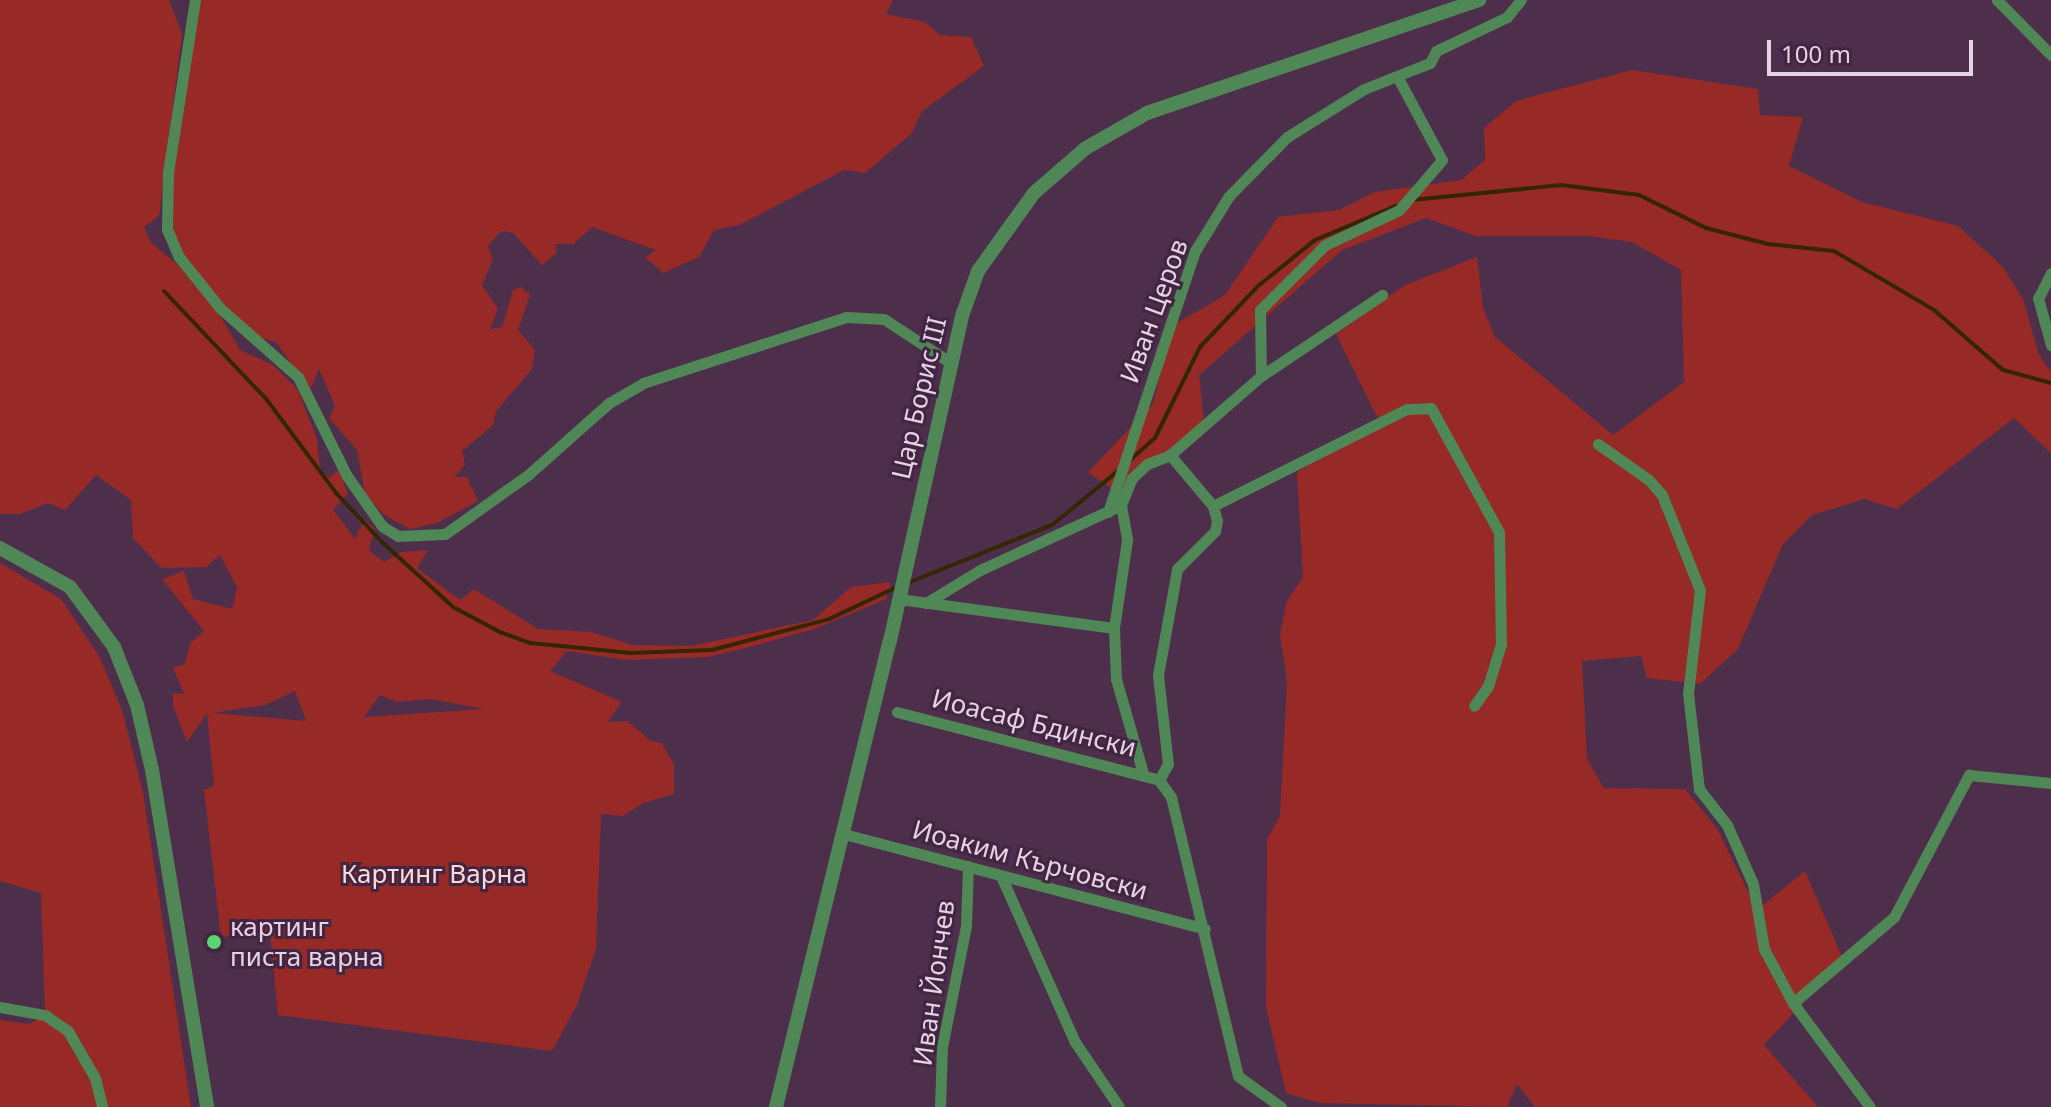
<!DOCTYPE html>
<meta charset="utf-8">
<style>
body{margin:0}
#map{position:relative;width:2051px;height:1107px;overflow:hidden;background:#4d2f4c;font-family:"Noto Sans",sans-serif}
div>[style]{position:absolute}
.green>*{inset:0;background:#972a26}
.stream>*{height:4px;margin:-2px;padding:0 2px;transform-origin:2px;border-radius:2px;background:#352600}
.minor>*{height:11px;margin:-5.5px;padding:0 5.5px;transform-origin:5.5px;border-radius:5.5px;background:#508757}
.tertiary>*{height:14px;margin:-7px;padding:0 7px;transform-origin:7px;border-radius:7px;background:#508757}
.dots>*{width:22px;height:22px;translate:-50% -50%;box-sizing:border-box;border:4px solid #422541;border-radius:50%}
span{translate:-50% -50%;white-space:nowrap;text-align:center;line-height:1.15;-webkit-text-stroke:6px #422541;paint-order:stroke}
.street-label{font-size:26px;color:#e5d2e4}
.park-label{font-size:26px;color:#fadad6}
.poi-label{font-size:26px;color:#e5d2e4}
.left{translate:0 -50%;text-align:left}
.scale{position:absolute;left:1767px;top:40px;width:206px;height:36px;box-sizing:border-box;border:4px solid #e5d2e4;border-top:0;padding-left:10px;font-size:24px;line-height:28px;white-space:nowrap;color:#e5d2e4;-webkit-text-stroke:6px #422541;paint-order:stroke}
</style>
<div id="map">
<div class="green">
<i style="clip-path:polygon(evenodd,0 0,169px 0,182px 34px,159px 216px,144px 227px,151px 243px,178px 265px,221px 317px,240px 350px,273px 365px,298px 390px,317px 439px,320px 470px,329px 478px,338px 470px,348px 493px,333px 510px,355px 539px,364px 520px,375px 528px,369px 550px,384px 562px,401px 552px,428px 550px,417px 568px,460px 600px,474px 589px,538px 629px,591px 632px,633px 645px,691px 646px,813px 620px,851px 587px,891px 582px,886px 599px,814px 629px,757px 645px,708px 657px,626px 660px,567px 651px,550px 671px,622px 702px,607px 722px,628px 721px,649px 740px,662px 743px,674px 765px,674px 794px,643px 803px,623px 816px,601px 814px,596px 949px,577px 1005px,552px 1051px,278px 1015px,270px 932px,221px 937px,204px 790px,214px 786px,207px 713px,187px 742px,173px 706px,173px 693px,184px 694px,173px 668px,185px 664px,190px 643px,204px 631px,162px 579px,184px 571px,193px 599px,232px 609px,237px 587px,220px 555px,206px 567px,161px 568px,133px 538px,131px 500px,96px 475px,65px 510px,48px 503px,19px 514px,0 514px,0 0,295px 691px,306px 721px,212px 713px,265px 705px,295px 691px,0 0,380px 695px,397px 702px,430px 699px,484px 709px,364px 717px,380px 695px)"></i>
<i style="clip-path:polygon(198px 0,893px 0,886px 14px,925px 22px,940px 35px,971px 37px,984px 66px,922px 111px,912px 133px,865px 173px,844px 170px,740px 225px,714px 230px,699px 257px,663px 273px,645px 257px,656px 250px,592px 227px,573px 244px,555px 244px,557px 253px,542px 265px,513px 233px,501px 231px,488px 246px,493px 259px,482px 285px,498px 309px,490px 329px,502px 327px,513px 290px,521px 287px,530px 295px,518px 330px,535px 350px,532px 369px,496px 411px,493px 425px,462px 451px,465px 465px,454px 477px,467px 477px,478px 501px,437px 523px,410px 529px,384px 515px,365px 494px,357px 450px,329px 418px,335px 406px,319px 369px,310px 390px,276px 342px,261px 338px,222px 306px,182px 254px,171px 225px,171px 172px)"></i>
<i style="clip-path:polygon(1632px 70px,1758px 89px,1760px 115px,1803px 117px,1789px 166px,1862px 202px,1958px 226px,2003px 267px,2023px 299px,2039px 355px,2051px 372px,2051px 453px,2014px 418px,1897px 509px,1864px 499px,1812px 515px,1783px 544px,1738px 649px,1700px 684px,1647px 678px,1641px 656px,1582px 661px,1587px 759px,1604px 788px,1685px 789px,1718px 830px,1757px 910px,1805px 871px,1843px 959px,1764px 1045px,1818px 1107px,1535px 1107px,1517px 1084px,1507px 1107px,1320px 1103px,1286px 1093px,1266px 1007px,1267px 839px,1280px 816px,1287px 680px,1280px 635px,1287px 601px,1303px 577px,1297px 472px,1381px 425px,1336px 334px,1405px 285px,1477px 257px,1483px 308px,1495px 337px,1613px 435px,1684px 382px,1681px 270px,1632px 242px,1588px 236px,1476px 236px,1426px 218px,1342px 250px,1199px 375px,1204px 422px,1118px 493px,1088px 472px,1153px 404px,1172px 326px,1225px 295px,1278px 217px,1339px 210px,1375px 192px,1461px 180px,1485px 160px,1484px 128px,1516px 101px)"></i>
<i style="clip-path:polygon(0 563px,61px 599px,99px 656px,122px 710px,143px 792px,191px 1107px,0 1107px,0 1020px,29px 1024px,45px 1015px,41px 893px,0 881px)"></i>
</div>
<div class="stream">
<i style="left:1412px;top:200px;width:150px;rotate:-5.7deg"></i>
<i style="left:1561px;top:185px;width:79px;rotate:7.3deg"></i>
<i style="left:1639px;top:195px;width:75px;rotate:26.2deg"></i>
<i style="left:1706px;top:228px;width:64px;rotate:14.5deg"></i>
<i style="left:1768px;top:244px;width:66px;rotate:6.1deg"></i>
<i style="left:1834px;top:251px;width:116px;rotate:30.5deg"></i>
<i style="left:1934px;top:310px;width:91px;rotate:41deg"></i>
<i style="left:2003px;top:370px;width:50px;rotate:15.2deg"></i>
<i style="left:164px;top:291px;width:150px;rotate:46.6deg"></i>
<i style="left:267px;top:400px;width:116px;rotate:53.4deg"></i>
<i style="left:336px;top:493px;width:69px;rotate:46.8deg"></i>
<i style="left:383px;top:543px;width:95px;rotate:42.4deg"></i>
<i style="left:453px;top:607px;width:53px;rotate:28deg"></i>
<i style="left:500px;top:632px;width:33px;rotate:20deg"></i>
<i style="left:531px;top:643px;width:100px;rotate:5.8deg"></i>
<i style="left:630px;top:653px;width:82px;rotate:-2.1deg"></i>
<i style="left:712px;top:650px;width:121px;rotate:-14.8deg"></i>
<i style="left:829px;top:619px;width:75px;rotate:-25.2deg"></i>
<i style="left:1128px;top:462px;width:36px;rotate:-42deg"></i>
<i style="left:1155px;top:438px;width:102px;rotate:-63.7deg"></i>
<i style="left:1200px;top:347px;width:84px;rotate:-46.4deg"></i>
<i style="left:1258px;top:286px;width:73px;rotate:-38.9deg"></i>
<i style="left:1315px;top:240px;width:88px;rotate:-22.8deg"></i>
<i style="left:905px;top:584px;width:158px;rotate:-21.9deg"></i>
<i style="left:1052px;top:525px;width:85px;rotate:-39.3deg"></i>
</div>
<div class="minor">
<i style="left:195px;top:0;width:174px;rotate:98.9deg"></i>
<i style="left:168px;top:172px;width:57px;rotate:91deg"></i>
<i style="left:167px;top:229px;width:30px;rotate:67deg"></i>
<i style="left:179px;top:257px;width:65px;rotate:51.2deg"></i>
<i style="left:220px;top:308px;width:104px;rotate:41.5deg"></i>
<i style="left:298px;top:377px;width:110px;rotate:63.7deg"></i>
<i style="left:347px;top:476px;width:61px;rotate:55deg"></i>
<i style="left:382px;top:526px;width:19px;rotate:32deg"></i>
<i style="left:398px;top:536px;width:47px;rotate:-2.4deg"></i>
<i style="left:445px;top:534px;width:103px;rotate:-35.5deg"></i>
<i style="left:529px;top:474px;width:107px;rotate:-41.6deg"></i>
<i style="left:609px;top:403px;width:39px;rotate:-30deg"></i>
<i style="left:643px;top:383px;width:213px;rotate:-18deg"></i>
<i style="left:846px;top:317px;width:38px;rotate:3deg"></i>
<i style="left:884px;top:319px;width:80px;rotate:33.3deg"></i>
<i style="left:1997px;top:0;width:77px;rotate:45.5deg"></i>
<i style="left:2051px;top:273px;width:28px;rotate:117deg"></i>
<i style="left:2038px;top:298px;width:49px;rotate:74.5deg"></i>
<i style="left:1261px;top:376px;width:66px;rotate:-90.9deg"></i>
<i style="left:1260px;top:310px;width:92px;rotate:-45deg"></i>
<i style="left:1325px;top:245px;width:82px;rotate:-25.3deg"></i>
<i style="left:1399px;top:210px;width:66px;rotate:-49.3deg"></i>
<i style="left:1442px;top:160px;width:95px;rotate:-118.2deg"></i>
<i style="left:1598px;top:444px;width:62px;rotate:35.2deg"></i>
<i style="left:1649px;top:480px;width:20px;rotate:49deg"></i>
<i style="left:1662px;top:495px;width:102px;rotate:68.2deg"></i>
<i style="left:1700px;top:590px;width:104px;rotate:96.6deg"></i>
<i style="left:1688px;top:693px;width:97px;rotate:83.5deg"></i>
<i style="left:1699px;top:789px;width:46px;rotate:52.1deg"></i>
<i style="left:1727px;top:825px;width:64px;rotate:66.2deg"></i>
<i style="left:1753px;top:884px;width:66px;rotate:80.4deg"></i>
<i style="left:1764px;top:949px;width:61px;rotate:61.8deg"></i>
<i style="left:1793px;top:1003px;width:129px;rotate:53.5deg"></i>
<i style="left:1121px;top:505px;width:36px;rotate:80deg"></i>
<i style="left:1127px;top:540px;width:89px;rotate:98.4deg"></i>
<i style="left:1114px;top:628px;width:51px;rotate:87.8deg"></i>
<i style="left:1116px;top:679px;width:98px;rotate:74deg"></i>
<i style="left:1213px;top:506px;width:217px;rotate:-26.6deg"></i>
<i style="left:1407px;top:409px;width:24px;rotate:-2deg"></i>
<i style="left:1431px;top:408px;width:141px;rotate:61.3deg"></i>
<i style="left:1499px;top:532px;width:112px;rotate:89deg"></i>
<i style="left:1501px;top:644px;width:44px;rotate:107.2deg"></i>
<i style="left:1488px;top:686px;width:24px;rotate:125deg"></i>
<i style="left:1108px;top:512px;width:275px;rotate:-71.6deg"></i>
<i style="left:1195px;top:251px;width:65px;rotate:-58.3deg"></i>
<i style="left:1229px;top:196px;width:83px;rotate:-45.5deg"></i>
<i style="left:1287px;top:137px;width:91px;rotate:-31.9deg"></i>
<i style="left:1364px;top:89px;width:71px;rotate:-21.5deg"></i>
<i style="left:1430px;top:63px;width:13px;rotate:-63deg"></i>
<i style="left:1436px;top:51px;width:79px;rotate:-25.6deg"></i>
<i style="left:1507px;top:17px;width:22px;rotate:-51deg"></i>
<i style="left:899px;top:599px;width:217px;rotate:7.7deg"></i>
<i style="left:926px;top:603px;width:63px;rotate:-31.4deg"></i>
<i style="left:980px;top:570px;width:155px;rotate:-24.7deg"></i>
<i style="left:1121px;top:505px;width:29px;rotate:-68deg"></i>
<i style="left:1132px;top:478px;width:21px;rotate:-43deg"></i>
<i style="left:1147px;top:464px;width:25px;rotate:-21deg"></i>
<i style="left:1170px;top:455px;width:121px;rotate:-41deg"></i>
<i style="left:1261px;top:376px;width:146px;rotate:-33.8deg"></i>
<i style="left:897px;top:712px;width:271px;rotate:14.5deg"></i>
<i style="left:1159px;top:780px;width:18px;rotate:-61deg"></i>
<i style="left:1168px;top:764px;width:90px;rotate:-96.4deg"></i>
<i style="left:1158px;top:675px;width:108px;rotate:-79.8deg"></i>
<i style="left:1177px;top:569px;width:54px;rotate:-45deg"></i>
<i style="left:1215px;top:531px;width:10px;rotate:-79deg"></i>
<i style="left:1217px;top:521px;width:16px;rotate:-105deg"></i>
<i style="left:1213px;top:506px;width:67px;rotate:-130.1deg"></i>
<i style="left:1159px;top:780px;width:21px;rotate:55deg"></i>
<i style="left:1171px;top:797px;width:287px;rotate:76.5deg"></i>
<i style="left:1238px;top:1076px;width:53px;rotate:35.8deg"></i>
<i style="left:844px;top:834px;width:373px;rotate:14.7deg"></i>
<i style="left:1001px;top:876px;width:182px;rotate:66deg"></i>
<i style="left:1075px;top:1042px;width:78px;rotate:55.9deg"></i>
<i style="left:1793px;top:1003px;width:133px;rotate:-40.4deg"></i>
<i style="left:1894px;top:917px;width:161px;rotate:-62.2deg"></i>
<i style="left:1969px;top:775px;width:82px;rotate:5.6deg"></i>
<i style="left:0;top:1007px;width:46px;rotate:10.1deg"></i>
<i style="left:45px;top:1015px;width:28px;rotate:35deg"></i>
<i style="left:68px;top:1031px;width:54px;rotate:60.1deg"></i>
<i style="left:95px;top:1078px;width:30px;rotate:76deg"></i>
<i style="left:940px;top:1107px;width:60px;rotate:-88.1deg"></i>
<i style="left:942px;top:1047px;width:123px;rotate:-78.8deg"></i>
<i style="left:966px;top:926px;width:60px;rotate:-88.1deg"></i>
</div>
<div class="tertiary">
<i style="left:0;top:548px;width:80px;rotate:29.1deg"></i>
<i style="left:70px;top:587px;width:74px;rotate:53.7deg"></i>
<i style="left:114px;top:647px;width:62px;rotate:68.4deg"></i>
<i style="left:137px;top:705px;width:67px;rotate:77deg"></i>
<i style="left:152px;top:770px;width:341px;rotate:80.7deg"></i>
<i style="left:776px;top:1107px;width:480px;rotate:-76.3deg"></i>
<i style="left:890px;top:641px;width:336px;rotate:-77.5deg"></i>
<i style="left:963px;top:313px;width:45px;rotate:-70.3deg"></i>
<i style="left:978px;top:271px;width:96px;rotate:-54.3deg"></i>
<i style="left:1034px;top:193px;width:69px;rotate:-40.9deg"></i>
<i style="left:1086px;top:148px;width:70px;rotate:-29.8deg"></i>
<i style="left:1147px;top:113px;width:351px;rotate:-18.8deg"></i>
</div>
<div class="dots">
<i style="left:214px;top:942px;background:#59d56f"></i>
</div>
<div class="street-label">
<span style="left:1154px;top:311px;rotate:-70deg">Иван Церов</span>
<span style="left:919px;top:398px;rotate:-77deg">Цар Борис III</span>
<span style="left:1034px;top:723px;rotate:14deg">Иоасаф Бдински</span>
<span style="left:1030px;top:860px;rotate:15deg">Иоаким Кърчовски</span>
<span style="left:934px;top:983px;rotate:-82deg">Иван Йончев</span>
</div>
<div class="park-label">
<span style="left:434px;top:874px">Картинг Варна</span>
</div>
<div class="poi-label">
<span class="left" style="left:230px;top:942px">картинг<br>писта варна</span>
</div>
<div class="scale">100 m</div>
</div>
